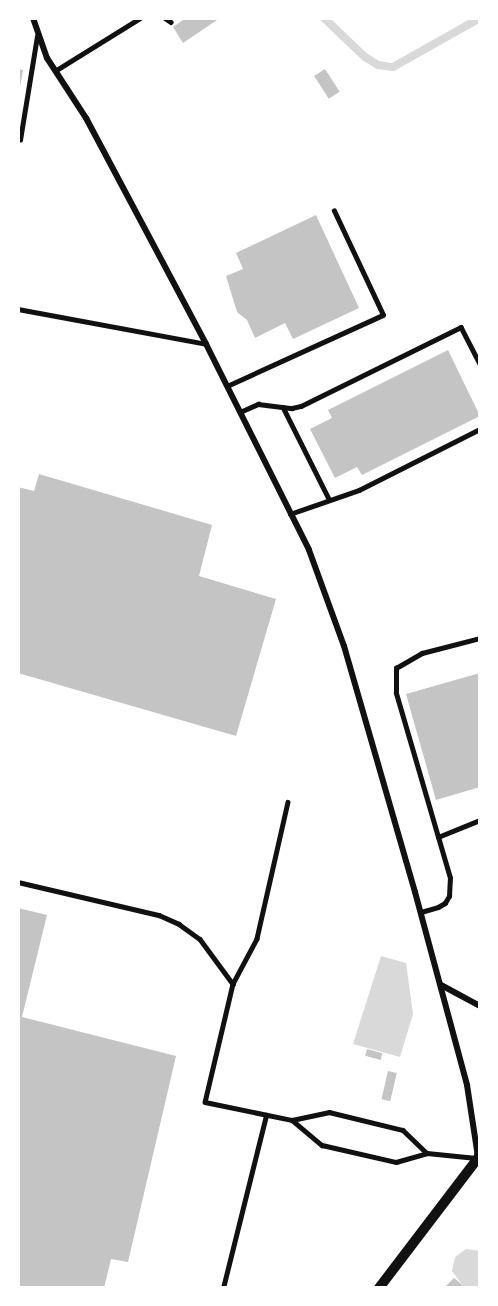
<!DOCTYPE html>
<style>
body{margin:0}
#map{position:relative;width:498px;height:1306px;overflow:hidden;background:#fff;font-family:"Archivo Narrow",sans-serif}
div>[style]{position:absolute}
.water>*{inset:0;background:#d9d9d9}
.stream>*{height:8px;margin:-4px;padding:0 4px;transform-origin:4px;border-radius:4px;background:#d9d9d9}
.building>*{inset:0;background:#c4c4c4;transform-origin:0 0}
.service>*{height:4.5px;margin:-2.25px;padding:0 2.25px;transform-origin:2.25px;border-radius:2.25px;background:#111}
.minor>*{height:6px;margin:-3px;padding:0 3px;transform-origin:3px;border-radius:3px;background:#111}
.tertiary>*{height:10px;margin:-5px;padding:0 5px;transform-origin:5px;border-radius:5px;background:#111}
.secondary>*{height:12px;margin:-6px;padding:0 6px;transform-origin:6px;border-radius:6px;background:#111}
span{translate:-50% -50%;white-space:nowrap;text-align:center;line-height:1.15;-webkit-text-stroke:6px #fff;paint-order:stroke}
.frame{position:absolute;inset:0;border:20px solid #fff;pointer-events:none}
</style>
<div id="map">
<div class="water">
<i style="clip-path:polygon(381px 956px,406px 963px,413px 1014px,400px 1057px,353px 1044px)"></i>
<i style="clip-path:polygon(466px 1249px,480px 1251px,480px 1286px,475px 1288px,463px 1286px,452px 1271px,455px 1257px)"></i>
</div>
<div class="stream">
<i style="left:324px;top:18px;width:57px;rotate:43.6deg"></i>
<i style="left:365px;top:57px;width:15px;rotate:32deg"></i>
<i style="left:378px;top:65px;width:15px;rotate:8deg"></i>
<i style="left:393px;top:67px;width:100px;rotate:-29.4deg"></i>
</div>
<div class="building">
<i style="clip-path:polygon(186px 18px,216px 18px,217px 20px,183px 43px,173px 27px)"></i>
<i style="clip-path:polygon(18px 69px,23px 70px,19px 92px,18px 92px)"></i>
<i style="left:325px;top:69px;width:27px;height:13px;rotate:57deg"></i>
<i style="clip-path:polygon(316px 215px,359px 308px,293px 339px,285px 323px,255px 338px,247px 320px,237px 312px,226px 276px,243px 269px,236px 253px)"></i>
<i style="clip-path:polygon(448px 350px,480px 416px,362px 475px,357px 467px,335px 478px,310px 429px,332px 418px,328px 410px)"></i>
<i style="clip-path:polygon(39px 474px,212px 525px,199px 576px,276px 599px,236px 736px,18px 673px,18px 487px,34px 491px)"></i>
<i style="clip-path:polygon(480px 673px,480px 787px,436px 800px,406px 694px)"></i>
<i style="clip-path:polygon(18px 908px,47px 915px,22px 1017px,176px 1056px,128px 1262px,111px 1259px,104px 1288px,18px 1288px)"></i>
<i style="left:367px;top:1049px;width:16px;height:7px;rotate:15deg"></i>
<i style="left:388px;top:1071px;width:9px;height:29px;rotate:13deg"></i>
<i style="clip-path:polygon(454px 1278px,459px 1282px,465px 1288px,444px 1288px)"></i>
</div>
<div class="service">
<i style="left:165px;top:18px;width:7px;rotate:34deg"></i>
<i style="left:55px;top:71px;width:100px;rotate:-31.9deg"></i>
<i style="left:20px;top:140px;width:105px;rotate:-80.7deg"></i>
<i style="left:18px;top:309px;width:191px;rotate:10.5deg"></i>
<i style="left:227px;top:386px;width:171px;rotate:-24.5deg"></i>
<i style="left:383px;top:315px;width:115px;rotate:-115.2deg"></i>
<i style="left:283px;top:407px;width:103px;rotate:63.4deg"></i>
<i style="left:240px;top:412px;width:20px;rotate:-24deg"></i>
<i style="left:258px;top:404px;width:34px;rotate:7deg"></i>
<i style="left:292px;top:408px;width:9px;rotate:-13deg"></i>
<i style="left:301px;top:406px;width:178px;rotate:-26.3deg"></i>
<i style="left:461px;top:327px;width:42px;rotate:62.8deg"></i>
<i style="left:290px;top:514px;width:73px;rotate:-19.2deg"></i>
<i style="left:359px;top:490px;width:136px;rotate:-26.8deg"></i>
<i style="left:288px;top:802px;width:140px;rotate:102.8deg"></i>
<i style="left:257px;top:939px;width:51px;rotate:118.1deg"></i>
<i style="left:233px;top:984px;width:121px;rotate:103.3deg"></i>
<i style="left:205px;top:1102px;width:89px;rotate:11.7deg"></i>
<i style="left:292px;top:1120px;width:38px;rotate:-12deg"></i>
<i style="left:329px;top:1112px;width:76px;rotate:13.7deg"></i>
<i style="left:403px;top:1130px;width:33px;rotate:44deg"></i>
<i style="left:438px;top:837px;width:150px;rotate:-106.3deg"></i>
<i style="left:396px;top:693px;width:25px;rotate:-90deg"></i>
<i style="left:396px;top:668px;width:30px;rotate:-30deg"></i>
<i style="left:422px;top:653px;width:60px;rotate:-14.5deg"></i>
<i style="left:18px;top:882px;width:145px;rotate:13.2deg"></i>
<i style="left:159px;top:915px;width:22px;rotate:24deg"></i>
<i style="left:179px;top:924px;width:26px;rotate:36deg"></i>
<i style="left:200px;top:939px;width:56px;rotate:53.7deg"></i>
<i style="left:421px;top:912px;width:18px;rotate:-16deg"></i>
<i style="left:438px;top:907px;width:8px;rotate:-30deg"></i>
<i style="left:445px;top:903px;width:8px;rotate:-60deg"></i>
<i style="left:449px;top:896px;width:18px;rotate:-87deg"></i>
<i style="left:450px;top:878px;width:43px;rotate:-106.3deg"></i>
<i style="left:438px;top:837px;width:45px;rotate:-22deg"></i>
<i style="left:292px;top:1120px;width:39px;rotate:40deg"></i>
<i style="left:322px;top:1145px;width:76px;rotate:12.9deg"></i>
<i style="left:396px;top:1162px;width:32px;rotate:-16deg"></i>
<i style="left:427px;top:1153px;width:49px;rotate:5.8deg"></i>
<i style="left:223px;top:1288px;width:178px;rotate:-76deg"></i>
</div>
<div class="minor">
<i style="left:33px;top:18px;width:42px;rotate:70.7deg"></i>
<i style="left:47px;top:58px;width:72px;rotate:57deg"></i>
<i style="left:86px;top:118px;width:256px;rotate:62deg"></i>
<i style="left:206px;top:344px;width:230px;rotate:63.4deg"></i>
<i style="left:309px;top:550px;width:102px;rotate:70deg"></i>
<i style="left:344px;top:646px;width:256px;rotate:73.9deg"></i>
<i style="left:415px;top:892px;width:200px;rotate:74.9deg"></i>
<i style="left:467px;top:1085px;width:73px;rotate:81.3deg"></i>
<i style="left:441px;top:985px;width:44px;rotate:28.3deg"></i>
</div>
<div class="tertiary">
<i style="left:379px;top:1288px;width:163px;rotate:-52.7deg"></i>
</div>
<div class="secondary">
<i style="left:480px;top:1155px;width:6px;rotate:90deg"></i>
</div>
<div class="frame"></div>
</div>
